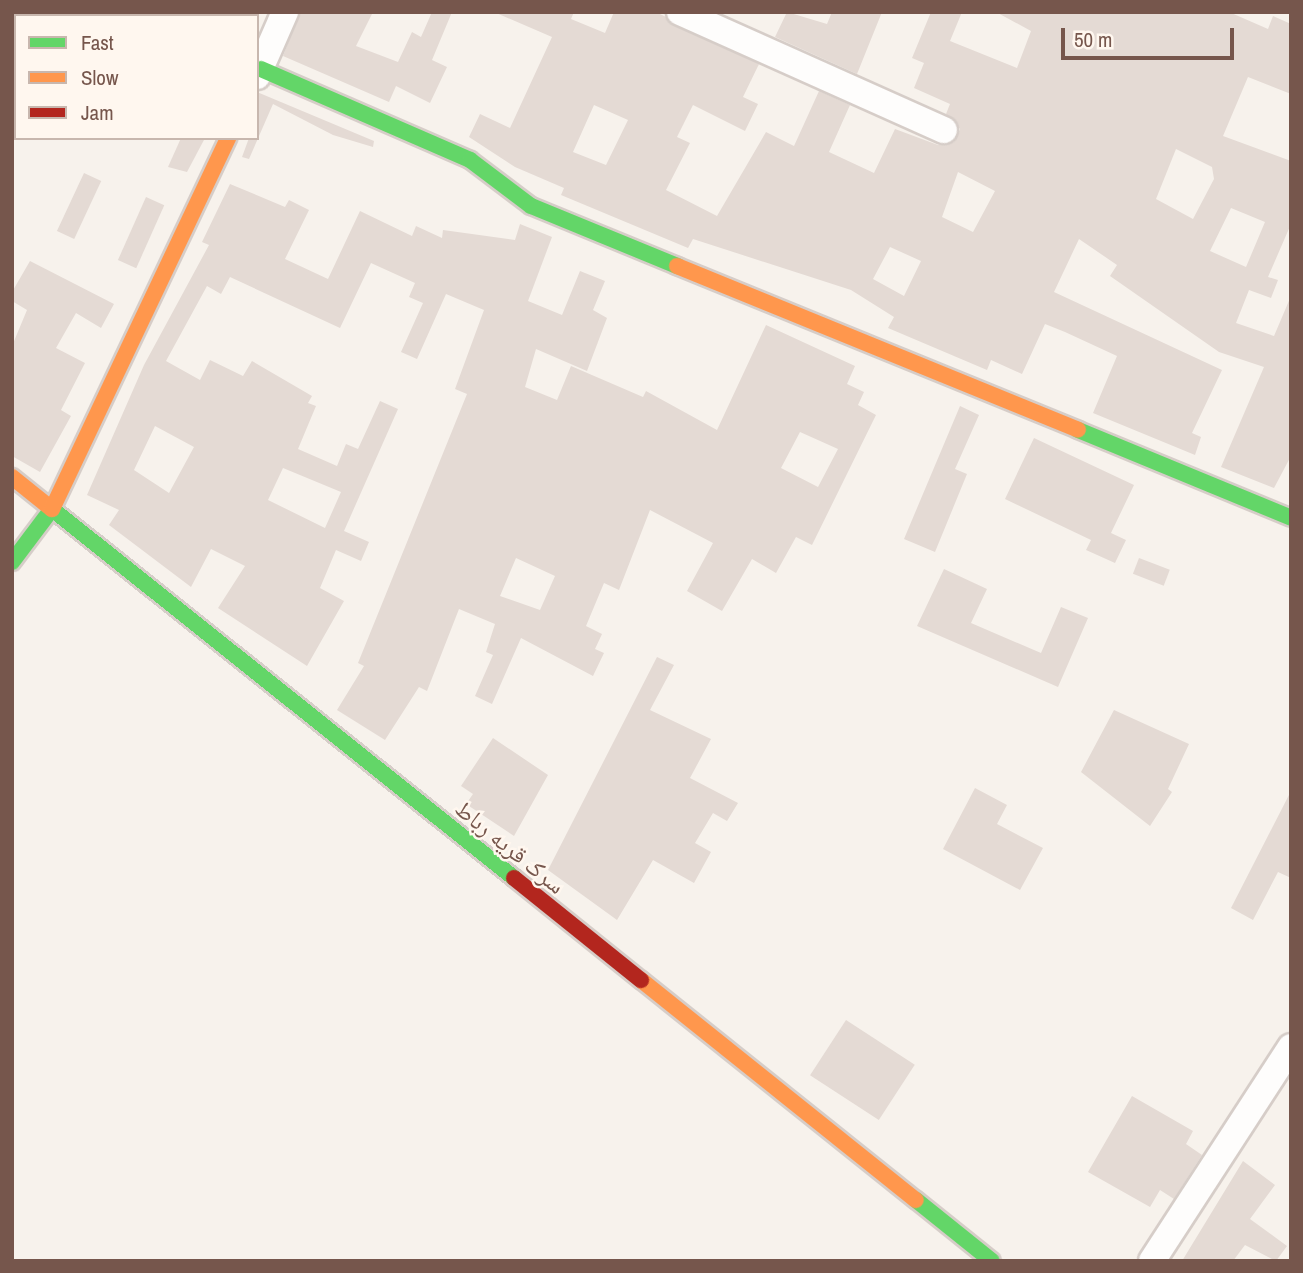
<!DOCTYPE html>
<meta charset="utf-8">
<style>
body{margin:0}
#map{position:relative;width:1303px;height:1273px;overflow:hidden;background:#f7f2ec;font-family:"Archivo Narrow","Noto Naskh Arabic",sans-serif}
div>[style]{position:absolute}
.building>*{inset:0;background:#e4dad4;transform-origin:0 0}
.roads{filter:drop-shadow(2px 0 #d6cdc8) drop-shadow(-2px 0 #d6cdc8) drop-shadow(0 2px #d6cdc8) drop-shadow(0 -2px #d6cdc8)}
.street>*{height:26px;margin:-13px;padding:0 13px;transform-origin:13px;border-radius:13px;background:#fefdfc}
.fast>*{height:16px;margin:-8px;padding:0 8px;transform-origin:8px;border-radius:8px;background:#63d668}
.slow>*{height:16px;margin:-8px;padding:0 8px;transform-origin:8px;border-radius:8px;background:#ff974d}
.jam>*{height:16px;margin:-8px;padding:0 8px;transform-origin:8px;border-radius:8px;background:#b3261e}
span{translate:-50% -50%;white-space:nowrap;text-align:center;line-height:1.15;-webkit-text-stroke:5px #fff7ef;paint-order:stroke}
.street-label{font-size:24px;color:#76564c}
.frame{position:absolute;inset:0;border:14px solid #76564c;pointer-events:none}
.legend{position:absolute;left:14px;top:14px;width:245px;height:126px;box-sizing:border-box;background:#fff7ef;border:2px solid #c8b7ae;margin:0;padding:9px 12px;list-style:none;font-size:21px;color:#76564c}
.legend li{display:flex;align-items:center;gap:14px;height:35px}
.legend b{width:35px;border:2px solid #c8b7ae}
.scale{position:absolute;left:1061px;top:28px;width:173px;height:32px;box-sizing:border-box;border:4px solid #76564c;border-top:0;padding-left:9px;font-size:21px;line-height:24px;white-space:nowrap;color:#76564c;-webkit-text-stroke:5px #fff7ef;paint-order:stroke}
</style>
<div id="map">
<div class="building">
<i style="clip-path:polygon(300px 12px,373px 12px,356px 46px,398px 62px,412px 32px,421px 37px,432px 12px,452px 12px,432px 60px,447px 67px,430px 103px,396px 86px,389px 102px,283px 56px)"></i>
<i style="clip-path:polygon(evenodd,494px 12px,574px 12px,571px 19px,605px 33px,614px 12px,656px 12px,759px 64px,743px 97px,758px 104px,745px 131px,693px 105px,677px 137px,690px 143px,666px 190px,717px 216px,766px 132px,794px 146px,819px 91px,850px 105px,829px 152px,874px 173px,895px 129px,938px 145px,954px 142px,960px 129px,946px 114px,950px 104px,914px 88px,924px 63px,912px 58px,931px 12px,962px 12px,950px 41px,1017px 68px,1031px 31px,996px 12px,1229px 12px,1268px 29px,1273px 16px,1291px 24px,1291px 94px,1248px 77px,1223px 136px,1291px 161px,1291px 224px,1268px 277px,1278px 280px,1271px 298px,1249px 290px,1236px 323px,1274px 336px,1291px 296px,1291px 456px,1274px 488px,1221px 467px,1264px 367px,1219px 352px,1110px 276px,1117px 265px,1079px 239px,1054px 292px,1222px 370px,1192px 433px,1201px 437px,1195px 455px,1093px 413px,1117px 356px,1065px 332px,1045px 324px,1022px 374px,991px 360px,987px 370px,888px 328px,894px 317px,851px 290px,693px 239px,688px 248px,561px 195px,564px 188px,515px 167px,469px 137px,480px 114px,510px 128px,552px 37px,494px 12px,594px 105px,628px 120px,606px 165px,573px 152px,594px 105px,494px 12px,1176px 149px,1212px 167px,1214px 179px,1193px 219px,1156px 199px,1176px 149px,494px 12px,958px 172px,995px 191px,973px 232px,942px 217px,958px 172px,494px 12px,1231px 208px,1265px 222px,1246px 267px,1210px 251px,1231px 208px,494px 12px,890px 247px,921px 261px,904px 296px,873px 279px,890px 247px)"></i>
<i style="clip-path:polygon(787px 12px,827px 24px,832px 12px,882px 12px,857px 74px,775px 37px)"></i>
<i style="clip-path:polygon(257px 92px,374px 141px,373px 147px,333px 135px,273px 104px,249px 159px,242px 157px,249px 138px,257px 138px)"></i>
<i style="clip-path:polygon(181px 138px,205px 138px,187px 172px,168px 167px)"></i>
<i style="left:84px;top:173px;width:19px;height:64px;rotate:25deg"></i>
<i style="clip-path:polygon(evenodd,230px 184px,285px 207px,289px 200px,309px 210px,285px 259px,328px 279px,360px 211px,412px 236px,416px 226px,442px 238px,443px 230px,515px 240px,520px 224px,552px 237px,528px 301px,562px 315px,580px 271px,605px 281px,593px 310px,607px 318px,587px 371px,536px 349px,525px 387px,557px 400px,571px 366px,643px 397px,646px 391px,717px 430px,766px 325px,855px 366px,847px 384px,864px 392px,858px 405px,876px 415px,812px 545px,796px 537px,776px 573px,752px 559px,722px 611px,687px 591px,713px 543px,650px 510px,619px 590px,604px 583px,586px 626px,602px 634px,595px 649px,604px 653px,593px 676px,521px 638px,492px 704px,475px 696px,493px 655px,486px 652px,495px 624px,459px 609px,427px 691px,419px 687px,385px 740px,337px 710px,364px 666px,358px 663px,467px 394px,455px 389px,484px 310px,446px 294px,417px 359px,401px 352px,423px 303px,409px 297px,415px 283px,371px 263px,340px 328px,230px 277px,221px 294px,207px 286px,166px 361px,200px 380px,210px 360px,243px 376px,252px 361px,312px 396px,308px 403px,316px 406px,298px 449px,337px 466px,346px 444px,358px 449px,380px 401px,398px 409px,344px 531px,369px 542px,361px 561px,336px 550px,320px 588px,344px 601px,307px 666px,218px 608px,245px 566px,211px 549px,191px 587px,109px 525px,119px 510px,87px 495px,144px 365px,209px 245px,202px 242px,230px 184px,155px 426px,194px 447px,169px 493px,134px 470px,155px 426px,230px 184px,800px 432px,838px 449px,818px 487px,781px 468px,800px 432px,230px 184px,283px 468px,341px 492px,325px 528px,268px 500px,283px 468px,230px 184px,516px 558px,555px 576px,540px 610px,500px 596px,516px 558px)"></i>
<i style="left:146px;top:197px;width:20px;height:69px;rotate:24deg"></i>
<i style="clip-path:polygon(30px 261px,114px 304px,101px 328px,76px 313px,56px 348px,85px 363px,61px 410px,71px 416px,40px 472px,12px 456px,12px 346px,27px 310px,12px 301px,12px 292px)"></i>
<i style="clip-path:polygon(960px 406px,979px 415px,955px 469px,967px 474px,935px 552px,904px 539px)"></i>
<i style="clip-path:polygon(1034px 438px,1134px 485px,1111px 533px,1126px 540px,1115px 563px,1086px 550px,1091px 540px,1005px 499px)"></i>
<i style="left:1139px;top:558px;width:33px;height:17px;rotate:21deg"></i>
<i style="clip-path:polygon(944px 569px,987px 589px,971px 623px,1041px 653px,1061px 607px,1088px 618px,1058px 687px,917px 626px)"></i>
<i style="clip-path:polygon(657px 657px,674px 665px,650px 710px,711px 739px,690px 778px,738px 803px,727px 821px,713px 813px,695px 843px,711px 852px,694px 883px,653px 860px,617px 920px,548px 870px)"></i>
<i style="clip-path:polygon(1114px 710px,1189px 744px,1168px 789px,1172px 792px,1150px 826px,1081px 772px)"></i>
<i style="clip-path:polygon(493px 738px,548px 775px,514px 836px,466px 804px,473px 794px,461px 786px)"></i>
<i style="clip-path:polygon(975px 788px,1007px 805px,997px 824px,1043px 848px,1020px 890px,943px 849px)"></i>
<i style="clip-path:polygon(1291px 791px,1291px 878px,1278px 872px,1253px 920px,1231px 908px)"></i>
<i style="left:846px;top:1020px;width:82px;height:66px;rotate:33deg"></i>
<i style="clip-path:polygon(1132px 1096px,1193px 1131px,1186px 1144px,1202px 1155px,1174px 1199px,1160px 1190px,1150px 1207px,1088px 1172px)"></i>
<i style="clip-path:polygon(1243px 1161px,1275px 1185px,1250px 1219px,1287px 1246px,1276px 1261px,1245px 1245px,1233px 1261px,1182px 1261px)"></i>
</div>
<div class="roads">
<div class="street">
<i style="left:680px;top:12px;width:289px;rotate:24.1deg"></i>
<i style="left:257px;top:76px;width:70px;rotate:-66.4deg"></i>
<i style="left:1152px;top:1261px;width:255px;rotate:-57deg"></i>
</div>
<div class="fast">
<i style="left:261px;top:69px;width:228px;rotate:23.5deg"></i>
<i style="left:470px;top:160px;width:76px;rotate:37deg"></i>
<i style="left:531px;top:206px;width:158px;rotate:22.3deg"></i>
<i style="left:1078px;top:430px;width:230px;rotate:22.4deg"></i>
<i style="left:12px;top:562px;width:66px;rotate:-53deg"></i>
<i style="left:52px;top:509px;width:591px;rotate:38.61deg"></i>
<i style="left:916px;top:1200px;width:97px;rotate:38.8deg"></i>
</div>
<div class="slow">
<i style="left:677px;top:266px;width:433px;rotate:22.2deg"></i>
<i style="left:12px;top:477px;width:51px;rotate:38.7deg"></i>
<i style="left:52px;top:509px;width:411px;rotate:-64.6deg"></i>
<i style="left:641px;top:980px;width:352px;rotate:38.7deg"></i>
</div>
<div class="jam">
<i style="left:514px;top:878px;width:163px;rotate:38.8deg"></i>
</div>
</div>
<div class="street-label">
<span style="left:510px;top:847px;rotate:39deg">سرک قریه رباط</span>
</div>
<div class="frame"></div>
<ul class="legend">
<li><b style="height:9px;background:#63d668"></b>Fast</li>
<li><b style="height:9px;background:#ff974d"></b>Slow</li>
<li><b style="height:9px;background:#b3261e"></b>Jam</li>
</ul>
<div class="scale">50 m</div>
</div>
